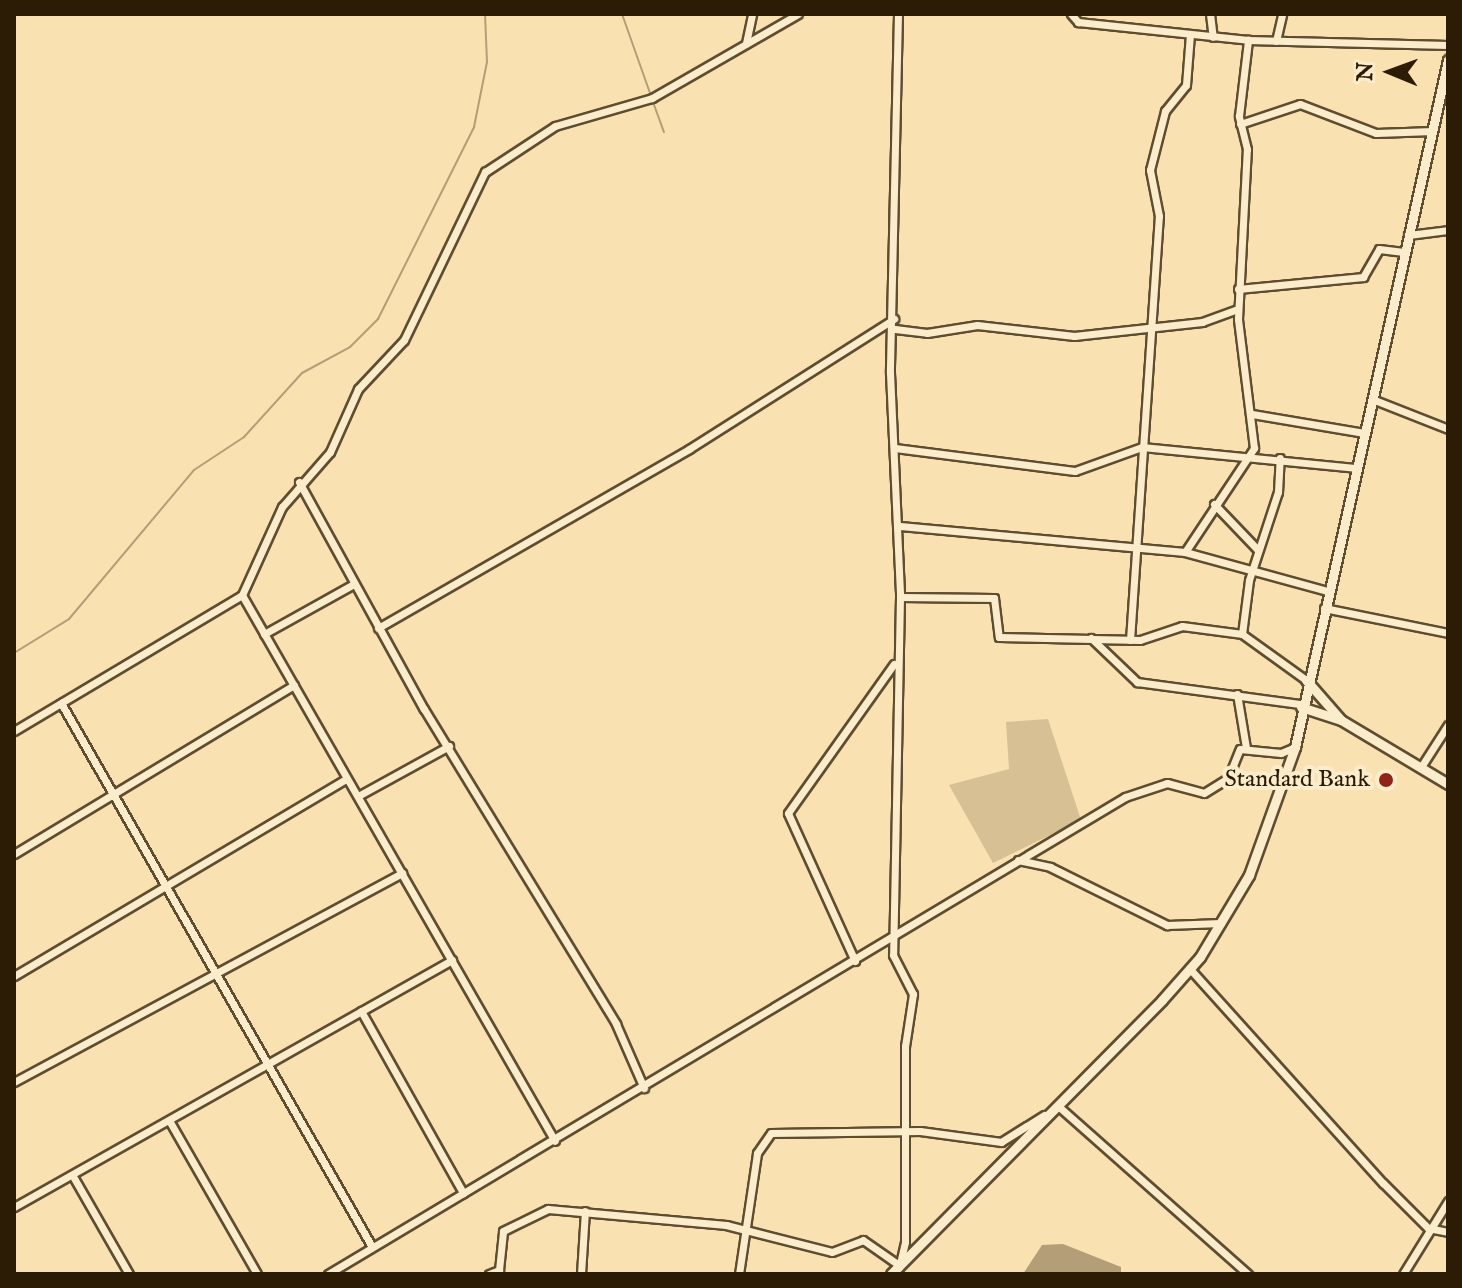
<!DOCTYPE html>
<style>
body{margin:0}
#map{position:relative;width:1462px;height:1288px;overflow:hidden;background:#f9e1b1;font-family:"IM FELL English",serif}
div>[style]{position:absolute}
.green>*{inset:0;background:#d6c094}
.water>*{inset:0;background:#b39e77}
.stream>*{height:2px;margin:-1px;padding:0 1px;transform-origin:1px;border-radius:1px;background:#b39e77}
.roads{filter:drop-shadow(2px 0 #5f4d30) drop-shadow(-2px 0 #5f4d30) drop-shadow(0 2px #5f4d30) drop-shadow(0 -2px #5f4d30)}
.street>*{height:7px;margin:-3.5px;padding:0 3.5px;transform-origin:3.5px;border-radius:3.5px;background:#fbeccc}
.secondary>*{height:9px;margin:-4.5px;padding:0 4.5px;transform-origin:4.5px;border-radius:4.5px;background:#fbeccc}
.dots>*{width:22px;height:22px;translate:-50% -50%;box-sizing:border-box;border:4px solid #fbeccc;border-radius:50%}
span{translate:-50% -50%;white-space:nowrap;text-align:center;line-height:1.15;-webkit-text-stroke:8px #fbeccc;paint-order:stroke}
.poi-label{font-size:24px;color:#2c1c05}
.right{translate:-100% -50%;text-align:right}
.frame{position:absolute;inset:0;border:16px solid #2c1c05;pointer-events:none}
.north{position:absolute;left:1350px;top:32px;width:80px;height:80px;-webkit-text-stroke:6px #fbeccc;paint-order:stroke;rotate:271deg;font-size:22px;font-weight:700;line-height:32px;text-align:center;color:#2c1c05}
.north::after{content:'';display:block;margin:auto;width:28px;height:36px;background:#2c1c05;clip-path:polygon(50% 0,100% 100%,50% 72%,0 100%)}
</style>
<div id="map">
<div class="green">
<i style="clip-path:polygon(1048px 719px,1081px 820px,993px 863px,949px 785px,1009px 769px,1006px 722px)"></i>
</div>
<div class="water">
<i style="clip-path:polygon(1063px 1244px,1121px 1267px,1121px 1274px,1023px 1274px,1042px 1245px)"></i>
</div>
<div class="stream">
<i style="left:622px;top:14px;width:87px;rotate:70.5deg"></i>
<i style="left:653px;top:102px;width:32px;rotate:70deg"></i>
<i style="left:14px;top:653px;width:65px;rotate:-31.7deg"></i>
<i style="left:69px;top:619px;width:194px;rotate:-50deg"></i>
<i style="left:194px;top:470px;width:60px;rotate:-33.4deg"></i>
<i style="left:244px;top:437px;width:86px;rotate:-47.8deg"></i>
<i style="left:302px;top:373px;width:55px;rotate:-28.4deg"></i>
<i style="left:350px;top:347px;width:40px;rotate:-45deg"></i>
<i style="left:378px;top:319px;width:215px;rotate:-63.4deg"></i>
<i style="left:474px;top:127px;width:66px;rotate:-78.7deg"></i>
<i style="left:487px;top:62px;width:48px;rotate:-92.4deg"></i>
</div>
<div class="roads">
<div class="street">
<i style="left:898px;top:14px;width:359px;rotate:91.3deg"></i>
<i style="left:890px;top:373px;width:224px;rotate:87.4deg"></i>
<i style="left:900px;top:597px;width:358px;rotate:91.1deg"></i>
<i style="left:893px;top:955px;width:44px;rotate:62.9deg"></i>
<i style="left:913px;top:994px;width:53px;rotate:98.7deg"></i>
<i style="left:905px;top:1046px;width:196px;rotate:90deg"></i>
<i style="left:905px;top:1242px;width:26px;rotate:103deg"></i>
<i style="left:1071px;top:14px;width:11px;rotate:49deg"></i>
<i style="left:1078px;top:22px;width:171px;rotate:6deg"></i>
<i style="left:1248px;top:40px;width:200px;rotate:1.4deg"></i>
<i style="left:1210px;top:14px;width:23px;rotate:83deg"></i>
<i style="left:1276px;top:41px;width:28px;rotate:-77deg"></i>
<i style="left:746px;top:43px;width:30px;rotate:-78deg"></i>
<i style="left:1240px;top:124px;width:63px;rotate:-18.4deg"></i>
<i style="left:1300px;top:104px;width:81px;rotate:20.9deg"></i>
<i style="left:1376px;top:133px;width:57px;rotate:-2deg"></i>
<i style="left:1408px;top:235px;width:40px;rotate:-7.1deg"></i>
<i style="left:1238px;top:289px;width:126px;rotate:-5.5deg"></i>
<i style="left:1363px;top:277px;width:32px;rotate:-60deg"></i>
<i style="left:1379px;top:249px;width:25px;rotate:7deg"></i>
<i style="left:895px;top:329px;width:32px;rotate:7deg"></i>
<i style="left:927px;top:333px;width:51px;rotate:-9.1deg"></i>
<i style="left:977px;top:325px;width:98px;rotate:6.5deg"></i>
<i style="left:1074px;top:336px;width:129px;rotate:-6.2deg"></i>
<i style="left:1202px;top:322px;width:38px;rotate:-20deg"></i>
<i style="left:1372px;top:399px;width:82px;rotate:21.5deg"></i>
<i style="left:1252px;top:414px;width:114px;rotate:9.6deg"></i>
<i style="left:895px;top:448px;width:181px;rotate:7.3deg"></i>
<i style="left:1075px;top:471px;width:71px;rotate:-19.7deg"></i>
<i style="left:1142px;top:447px;width:214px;rotate:5.6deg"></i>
<i style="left:299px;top:482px;width:259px;rotate:61.2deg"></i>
<i style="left:424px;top:709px;width:369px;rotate:58.6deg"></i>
<i style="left:616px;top:1024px;width:70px;rotate:66.4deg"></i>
<i style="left:1214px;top:504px;width:64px;rotate:46.3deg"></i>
<i style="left:900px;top:526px;width:286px;rotate:5.2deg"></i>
<i style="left:1185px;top:552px;width:148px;rotate:15.3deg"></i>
<i style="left:1185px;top:552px;width:125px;rotate:-56.4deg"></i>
<i style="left:1254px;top:448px;width:130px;rotate:-97.1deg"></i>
<i style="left:1238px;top:319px;width:170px;rotate:-87deg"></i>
<i style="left:1247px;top:149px;width:34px;rotate:-104deg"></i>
<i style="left:1239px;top:116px;width:77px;rotate:-83.2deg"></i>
<i style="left:242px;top:595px;width:97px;rotate:-65.6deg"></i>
<i style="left:282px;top:507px;width:73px;rotate:-48.9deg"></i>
<i style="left:330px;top:452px;width:69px;rotate:-66deg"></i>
<i style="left:358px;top:389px;width:67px;rotate:-46.8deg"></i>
<i style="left:404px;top:340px;width:187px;rotate:-64.3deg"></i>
<i style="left:485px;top:172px;width:84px;rotate:-33.3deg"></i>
<i style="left:555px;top:126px;width:101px;rotate:-16.1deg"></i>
<i style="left:652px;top:98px;width:168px;rotate:-29.9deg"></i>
<i style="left:900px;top:597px;width:94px;rotate:0.6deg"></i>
<i style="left:994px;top:598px;width:39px;rotate:83deg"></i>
<i style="left:999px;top:637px;width:141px;rotate:1.2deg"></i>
<i style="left:1140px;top:640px;width:44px;rotate:-18.4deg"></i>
<i style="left:1182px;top:626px;width:61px;rotate:7.6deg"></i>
<i style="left:1242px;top:634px;width:79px;rotate:35.7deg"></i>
<i style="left:1324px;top:608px;width:126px;rotate:11.4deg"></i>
<i style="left:378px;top:628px;width:359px;rotate:-29.9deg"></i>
<i style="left:689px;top:449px;width:243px;rotate:-32.4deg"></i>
<i style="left:264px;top:634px;width:103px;rotate:-29.1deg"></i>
<i style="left:1242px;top:634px;width:54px;rotate:-82.6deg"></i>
<i style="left:1249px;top:580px;width:93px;rotate:-71.8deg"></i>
<i style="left:1278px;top:492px;width:34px;rotate:-87deg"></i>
<i style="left:1091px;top:638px;width:64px;rotate:43.7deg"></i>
<i style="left:1137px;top:682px;width:164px;rotate:7.7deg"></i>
<i style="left:1130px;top:640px;width:425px;rotate:-86.1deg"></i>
<i style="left:1159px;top:216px;width:47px;rotate:-101.1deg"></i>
<i style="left:1150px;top:170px;width:61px;rotate:-75.7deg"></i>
<i style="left:1165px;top:111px;width:33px;rotate:-51deg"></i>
<i style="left:1186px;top:85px;width:51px;rotate:-85.5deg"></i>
<i style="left:1237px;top:694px;width:55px;rotate:80.5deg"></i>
<i style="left:61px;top:703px;width:624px;rotate:60.23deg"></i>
<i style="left:14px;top:731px;width:265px;rotate:-30.8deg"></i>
<i style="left:242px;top:595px;width:629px;rotate:60.18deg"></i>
<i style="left:1421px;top:767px;width:50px;rotate:-57.3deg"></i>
<i style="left:358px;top:796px;width:104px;rotate:-28.8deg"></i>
<i style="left:14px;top:854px;width:327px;rotate:-31.1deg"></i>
<i style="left:1018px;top:860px;width:33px;rotate:12deg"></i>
<i style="left:1050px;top:867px;width:131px;rotate:26.4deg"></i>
<i style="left:1167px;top:925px;width:54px;rotate:-2.1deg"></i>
<i style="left:855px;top:961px;width:162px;rotate:-114.4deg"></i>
<i style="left:788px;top:813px;width:183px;rotate:-54.6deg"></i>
<i style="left:1190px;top:969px;width:288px;rotate:48deg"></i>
<i style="left:1383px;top:1183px;width:64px;rotate:45deg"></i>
<i style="left:1428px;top:1228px;width:20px;rotate:11deg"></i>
<i style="left:14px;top:976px;width:387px;rotate:-30.7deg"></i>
<i style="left:361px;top:1011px;width:209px;rotate:60.7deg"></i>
<i style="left:14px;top:1082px;width:441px;rotate:-28.3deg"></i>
<i style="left:1058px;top:1106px;width:254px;rotate:41.5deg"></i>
<i style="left:170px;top:1122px;width:175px;rotate:60.2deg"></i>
<i style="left:74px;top:1178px;width:111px;rotate:60.2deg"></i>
<i style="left:14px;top:1207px;width:503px;rotate:-29.42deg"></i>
<i style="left:328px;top:1274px;width:929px;rotate:-30.9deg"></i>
<i style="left:1125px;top:797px;width:44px;rotate:-18.4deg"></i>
<i style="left:1167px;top:783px;width:38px;rotate:15deg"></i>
<i style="left:1204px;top:793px;width:28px;rotate:-32deg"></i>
<i style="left:1228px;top:778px;width:31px;rotate:-68deg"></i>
<i style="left:1240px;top:749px;width:41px;rotate:5.6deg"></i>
<i style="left:1281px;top:753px;width:15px;rotate:-23deg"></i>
<i style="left:489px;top:1274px;width:11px;rotate:-22deg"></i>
<i style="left:499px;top:1270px;width:39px;rotate:-84deg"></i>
<i style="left:503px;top:1231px;width:50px;rotate:-26.1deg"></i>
<i style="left:548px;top:1209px;width:179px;rotate:5.1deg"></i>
<i style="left:726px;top:1225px;width:109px;rotate:14.3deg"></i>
<i style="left:832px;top:1252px;width:33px;rotate:-21deg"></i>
<i style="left:863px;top:1240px;width:40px;rotate:34.9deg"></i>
<i style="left:581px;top:1274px;width:63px;rotate:-86.4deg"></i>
<i style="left:739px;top:1274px;width:122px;rotate:-81.5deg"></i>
<i style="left:757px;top:1153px;width:24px;rotate:-55deg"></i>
<i style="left:771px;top:1133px;width:149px;rotate:-0.8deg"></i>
<i style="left:920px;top:1131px;width:82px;rotate:7.7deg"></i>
<i style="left:1001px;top:1142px;width:51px;rotate:-32.1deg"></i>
<i style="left:1403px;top:1274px;width:86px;rotate:-58.3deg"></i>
</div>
<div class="secondary">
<i style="left:1306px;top:680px;width:53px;rotate:48.8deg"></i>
<i style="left:1341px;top:720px;width:125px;rotate:30.9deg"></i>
<i style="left:1301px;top:707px;width:42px;rotate:18deg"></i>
<i style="left:891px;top:1274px;width:385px;rotate:-45.3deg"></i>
<i style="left:1162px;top:1000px;width:57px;rotate:-48.5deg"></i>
<i style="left:1200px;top:957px;width:96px;rotate:-59.1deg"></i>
<i style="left:1249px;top:875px;width:136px;rotate:-70.2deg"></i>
<i style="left:1295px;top:747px;width:704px;rotate:-77.44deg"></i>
</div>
</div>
<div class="dots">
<i style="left:1386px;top:780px;background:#8f2418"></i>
</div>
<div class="poi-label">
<span class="right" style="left:1370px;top:780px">Standard Bank</span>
</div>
<div class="frame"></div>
<div class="north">N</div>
</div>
